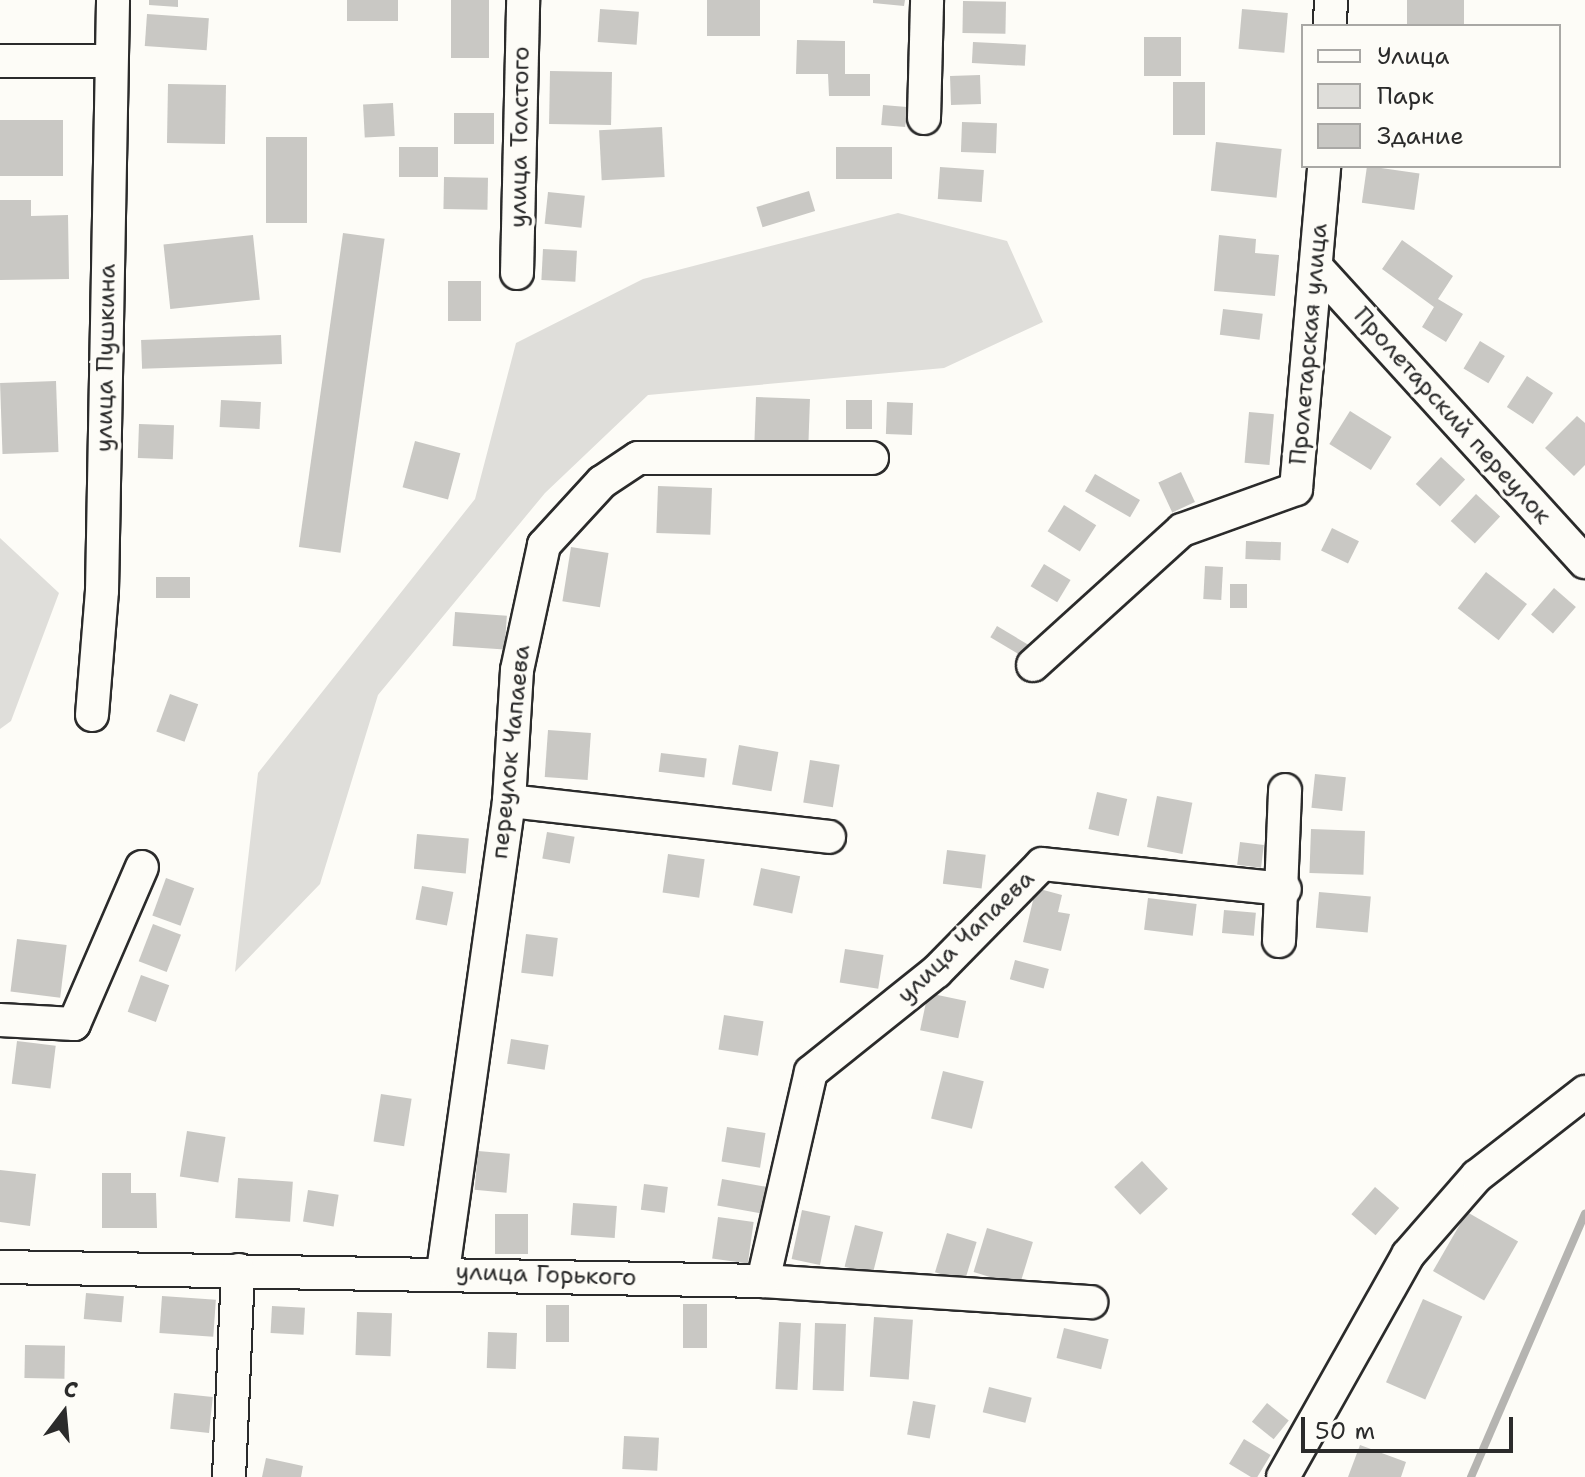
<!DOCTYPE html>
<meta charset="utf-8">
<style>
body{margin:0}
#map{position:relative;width:1585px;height:1477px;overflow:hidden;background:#fdfcf7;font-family:"Shantell Sans",sans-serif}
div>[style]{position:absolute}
.green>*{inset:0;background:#dfdeda}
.stream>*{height:8px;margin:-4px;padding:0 4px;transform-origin:4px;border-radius:4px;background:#b5b4b1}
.building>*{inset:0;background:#c9c8c4;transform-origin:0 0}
.roads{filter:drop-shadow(2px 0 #2b2b2b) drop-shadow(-2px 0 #2b2b2b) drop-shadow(0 2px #2b2b2b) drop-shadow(0 -2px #2b2b2b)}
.minor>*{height:32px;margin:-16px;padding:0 16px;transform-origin:16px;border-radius:16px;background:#fdfcf7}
span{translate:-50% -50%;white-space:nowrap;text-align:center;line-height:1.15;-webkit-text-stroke:7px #fdfcf7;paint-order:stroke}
.street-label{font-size:24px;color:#2b2b2b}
.legend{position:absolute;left:1301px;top:24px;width:260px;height:144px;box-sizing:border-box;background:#fdfcf7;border:2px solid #a9a8a5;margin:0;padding:10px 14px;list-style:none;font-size:24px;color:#2b2b2b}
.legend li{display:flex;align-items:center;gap:16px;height:40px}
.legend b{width:40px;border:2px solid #a9a8a5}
.north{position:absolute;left:24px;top:1373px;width:80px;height:80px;-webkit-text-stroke:6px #fdfcf7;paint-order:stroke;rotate:16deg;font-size:22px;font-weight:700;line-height:32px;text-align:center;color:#2b2b2b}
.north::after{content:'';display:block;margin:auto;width:28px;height:36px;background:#2b2b2b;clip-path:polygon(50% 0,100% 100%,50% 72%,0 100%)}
.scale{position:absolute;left:1301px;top:1417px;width:212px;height:36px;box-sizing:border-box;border:4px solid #2b2b2b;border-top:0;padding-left:10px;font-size:24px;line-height:28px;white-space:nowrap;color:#2b2b2b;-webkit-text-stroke:6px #fdfcf7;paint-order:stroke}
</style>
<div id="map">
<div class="green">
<i style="clip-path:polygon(898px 213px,1007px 241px,1043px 322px,944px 368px,648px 395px,545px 493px,378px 695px,320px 884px,235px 972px,258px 773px,475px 499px,516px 343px,643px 279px)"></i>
<i style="clip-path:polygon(0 538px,59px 593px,11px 721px,0 729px)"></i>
</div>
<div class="stream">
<i style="left:1471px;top:1477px;width:287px;rotate:-66.6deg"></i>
</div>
<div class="building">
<i style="clip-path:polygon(149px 0,178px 0,178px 7px,149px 5px)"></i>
<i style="left:347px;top:0;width:51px;height:21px"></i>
<i style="left:451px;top:0;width:38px;height:58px"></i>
<i style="left:707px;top:0;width:53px;height:36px"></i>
<i style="clip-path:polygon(873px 0,905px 0,904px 6px,873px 3px)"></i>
<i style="left:1407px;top:0;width:57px;height:26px"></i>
<i style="left:963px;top:1px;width:43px;height:32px;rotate:1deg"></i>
<i style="left:600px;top:9px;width:39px;height:33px;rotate:4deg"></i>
<i style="left:1242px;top:9px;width:46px;height:40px;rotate:5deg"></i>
<i style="left:147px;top:14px;width:62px;height:32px;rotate:4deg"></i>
<i style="left:1144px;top:37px;width:37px;height:39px"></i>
<i style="clip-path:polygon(797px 40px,845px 41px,845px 74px,870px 74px,870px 96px,829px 96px,828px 74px,796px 74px)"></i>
<i style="left:973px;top:42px;width:53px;height:21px;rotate:3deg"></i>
<i style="left:550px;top:71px;width:62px;height:53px;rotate:1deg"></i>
<i style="left:980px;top:75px;width:29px;height:30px;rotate:88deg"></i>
<i style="left:1173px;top:82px;width:32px;height:53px"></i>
<i style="left:168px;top:84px;width:58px;height:59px;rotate:1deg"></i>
<i style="left:393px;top:103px;width:33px;height:30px;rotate:87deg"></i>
<i style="left:883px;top:105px;width:24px;height:20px;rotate:5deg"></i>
<i style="left:454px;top:113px;width:40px;height:31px"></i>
<i style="left:0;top:120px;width:63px;height:56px"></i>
<i style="left:962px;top:122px;width:35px;height:30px;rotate:2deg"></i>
<i style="left:662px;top:127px;width:50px;height:63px;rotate:87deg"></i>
<i style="left:266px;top:137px;width:41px;height:86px"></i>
<i style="left:1216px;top:142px;width:66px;height:49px;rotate:6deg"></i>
<i style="left:399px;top:147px;width:39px;height:30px"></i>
<i style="left:836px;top:147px;width:56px;height:32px"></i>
<i style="left:1367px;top:166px;width:53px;height:37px;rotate:8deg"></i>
<i style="left:940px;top:167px;width:44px;height:32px;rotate:4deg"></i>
<i style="left:444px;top:177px;width:44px;height:32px;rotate:1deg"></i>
<i style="left:809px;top:191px;width:21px;height:55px;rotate:73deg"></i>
<i style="left:548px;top:192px;width:37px;height:32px;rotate:6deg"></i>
<i style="clip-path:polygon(0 200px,31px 200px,31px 216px,68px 215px,69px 279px,0 280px)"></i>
<i style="left:343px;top:233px;width:42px;height:317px;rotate:8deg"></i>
<i style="left:253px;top:235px;width:65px;height:90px;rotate:84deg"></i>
<i style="clip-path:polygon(1219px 235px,1256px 239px,1255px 253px,1279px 255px,1275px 296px,1214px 291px)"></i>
<i style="clip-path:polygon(1402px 240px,1453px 276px,1438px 299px,1463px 314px,1446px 342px,1422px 327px,1434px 307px,1382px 269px)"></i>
<i style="left:543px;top:249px;width:34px;height:31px;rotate:3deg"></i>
<i style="left:448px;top:281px;width:33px;height:40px"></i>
<i style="left:1223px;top:309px;width:40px;height:26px;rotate:7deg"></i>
<i style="left:281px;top:335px;width:29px;height:140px;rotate:88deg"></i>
<i style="left:1480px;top:341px;width:29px;height:32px;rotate:31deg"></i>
<i style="left:1527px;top:376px;width:31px;height:37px;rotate:33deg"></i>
<i style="left:56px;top:381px;width:71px;height:56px;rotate:88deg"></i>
<i style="left:756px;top:397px;width:54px;height:47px;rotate:2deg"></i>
<i style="left:221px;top:400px;width:40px;height:27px;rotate:3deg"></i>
<i style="left:846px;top:400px;width:26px;height:29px"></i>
<i style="left:887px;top:402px;width:26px;height:32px;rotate:2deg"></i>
<i style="left:1350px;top:411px;width:49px;height:39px;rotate:32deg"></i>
<i style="left:1249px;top:412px;width:25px;height:51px;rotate:5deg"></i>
<i style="clip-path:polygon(1577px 416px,1585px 423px,1585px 465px,1574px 476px,1545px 448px)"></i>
<i style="left:139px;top:424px;width:35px;height:34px;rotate:2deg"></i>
<i style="left:415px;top:441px;width:47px;height:48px;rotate:15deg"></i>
<i style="left:1441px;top:457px;width:33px;height:37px;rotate:43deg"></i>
<i style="left:1181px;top:472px;width:33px;height:25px;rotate:65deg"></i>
<i style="left:1095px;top:474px;width:52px;height:20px;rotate:30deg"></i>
<i style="left:658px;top:486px;width:54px;height:47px;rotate:2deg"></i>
<i style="left:1476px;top:494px;width:33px;height:37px;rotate:43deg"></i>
<i style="left:1064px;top:505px;width:38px;height:31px;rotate:32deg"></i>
<i style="left:1332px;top:528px;width:30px;height:25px;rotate:26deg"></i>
<i style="left:1246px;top:541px;width:35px;height:18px;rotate:2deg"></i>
<i style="left:571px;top:547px;width:38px;height:55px;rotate:9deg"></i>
<i style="left:1044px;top:564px;width:31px;height:26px;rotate:31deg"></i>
<i style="left:1205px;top:566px;width:18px;height:33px;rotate:3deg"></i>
<i style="left:1486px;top:572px;width:52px;height:46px;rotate:38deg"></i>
<i style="left:156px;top:577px;width:34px;height:21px"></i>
<i style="left:1230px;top:584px;width:17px;height:24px"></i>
<i style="left:1554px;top:588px;width:29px;height:35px;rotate:41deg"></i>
<i style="left:455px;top:612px;width:52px;height:34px;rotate:4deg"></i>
<i style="left:997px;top:626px;width:37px;height:13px;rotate:31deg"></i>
<i style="left:170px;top:694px;width:30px;height:40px;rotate:20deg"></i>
<i style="left:548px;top:730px;width:43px;height:47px;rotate:4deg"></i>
<i style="left:739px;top:745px;width:40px;height:40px;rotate:10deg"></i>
<i style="left:661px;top:753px;width:46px;height:19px;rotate:7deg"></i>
<i style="left:810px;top:760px;width:30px;height:43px;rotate:9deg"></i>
<i style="left:1315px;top:774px;width:31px;height:34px;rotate:6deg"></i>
<i style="left:1097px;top:792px;width:31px;height:38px;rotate:13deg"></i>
<i style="left:1157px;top:796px;width:36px;height:52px;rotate:11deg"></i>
<i style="left:1311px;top:829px;width:54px;height:44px;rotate:2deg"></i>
<i style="left:547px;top:832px;width:28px;height:27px;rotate:10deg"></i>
<i style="left:417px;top:834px;width:52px;height:35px;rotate:5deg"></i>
<i style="left:1240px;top:842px;width:24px;height:23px;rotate:7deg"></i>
<i style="left:947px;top:850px;width:39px;height:34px;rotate:7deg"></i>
<i style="left:668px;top:854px;width:37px;height:39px;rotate:8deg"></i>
<i style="left:761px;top:868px;width:40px;height:38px;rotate:12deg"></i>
<i style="left:166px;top:878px;width:30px;height:40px;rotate:20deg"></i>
<i style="left:422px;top:886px;width:32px;height:34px;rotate:11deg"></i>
<i style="clip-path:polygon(1036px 888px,1062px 895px,1058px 912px,1070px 914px,1061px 951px,1023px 942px)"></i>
<i style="left:1319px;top:892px;width:52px;height:36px;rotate:5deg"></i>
<i style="left:1148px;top:898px;width:49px;height:32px;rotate:7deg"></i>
<i style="left:1224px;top:910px;width:32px;height:23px;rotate:5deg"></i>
<i style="left:153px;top:924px;width:30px;height:40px;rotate:21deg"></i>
<i style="left:526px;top:934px;width:32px;height:39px;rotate:7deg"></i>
<i style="left:17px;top:939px;width:50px;height:53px;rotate:7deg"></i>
<i style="left:845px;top:949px;width:39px;height:34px;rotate:9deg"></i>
<i style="left:1015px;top:960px;width:35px;height:20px;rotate:15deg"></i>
<i style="left:141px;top:975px;width:30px;height:39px;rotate:20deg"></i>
<i style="left:928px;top:993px;width:39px;height:38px;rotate:12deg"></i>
<i style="left:724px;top:1015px;width:40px;height:35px;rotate:9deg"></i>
<i style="left:511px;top:1039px;width:38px;height:25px;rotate:9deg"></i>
<i style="left:17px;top:1041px;width:39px;height:43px;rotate:7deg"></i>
<i style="left:943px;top:1071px;width:42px;height:49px;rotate:14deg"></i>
<i style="left:381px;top:1094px;width:31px;height:48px;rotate:9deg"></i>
<i style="left:727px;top:1127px;width:39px;height:35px;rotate:9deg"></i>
<i style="left:187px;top:1131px;width:39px;height:46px;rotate:9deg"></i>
<i style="left:478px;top:1151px;width:32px;height:39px;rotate:5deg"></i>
<i style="left:1142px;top:1161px;width:38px;height:38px;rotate:47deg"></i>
<i style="clip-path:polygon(0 1170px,36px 1174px,30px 1226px,0 1222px)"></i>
<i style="clip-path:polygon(102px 1173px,131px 1173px,131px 1193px,156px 1193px,157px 1228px,102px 1228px)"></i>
<i style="left:238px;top:1178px;width:55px;height:40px;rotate:4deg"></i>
<i style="left:722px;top:1179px;width:45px;height:27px;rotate:10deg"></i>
<i style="left:644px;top:1184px;width:24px;height:26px;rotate:7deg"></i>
<i style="left:1375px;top:1187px;width:32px;height:36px;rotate:41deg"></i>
<i style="left:308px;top:1190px;width:31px;height:32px;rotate:9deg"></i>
<i style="left:573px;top:1203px;width:44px;height:32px;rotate:4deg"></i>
<i style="left:802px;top:1210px;width:29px;height:50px;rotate:12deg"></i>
<i style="left:1467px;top:1212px;width:59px;height:68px;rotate:30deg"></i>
<i style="left:495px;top:1214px;width:33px;height:40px"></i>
<i style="left:718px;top:1217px;width:36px;height:42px;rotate:8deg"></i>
<i style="left:855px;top:1225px;width:29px;height:43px;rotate:14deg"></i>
<i style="left:987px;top:1228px;width:48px;height:46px;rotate:17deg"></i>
<i style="left:947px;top:1233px;width:31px;height:41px;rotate:17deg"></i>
<i style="left:86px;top:1293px;width:38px;height:26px;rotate:5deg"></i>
<i style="left:162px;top:1296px;width:54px;height:37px;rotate:4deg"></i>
<i style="left:1423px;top:1299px;width:43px;height:91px;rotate:24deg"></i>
<i style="left:683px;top:1304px;width:24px;height:44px"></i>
<i style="left:546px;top:1305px;width:23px;height:37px"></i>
<i style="left:272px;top:1306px;width:33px;height:27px;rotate:3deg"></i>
<i style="left:357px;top:1312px;width:35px;height:43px;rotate:2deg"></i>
<i style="left:874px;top:1317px;width:39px;height:60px;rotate:4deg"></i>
<i style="left:779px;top:1322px;width:22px;height:67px;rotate:3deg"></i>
<i style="left:815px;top:1323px;width:31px;height:67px;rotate:2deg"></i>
<i style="left:1064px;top:1328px;width:46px;height:31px;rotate:14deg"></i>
<i style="left:488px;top:1332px;width:29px;height:36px;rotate:2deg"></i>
<i style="left:25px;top:1345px;width:40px;height:33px;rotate:1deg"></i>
<i style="left:989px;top:1387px;width:44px;height:26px;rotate:14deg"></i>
<i style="left:174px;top:1393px;width:39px;height:36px;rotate:6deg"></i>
<i style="left:913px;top:1401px;width:23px;height:34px;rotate:10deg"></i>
<i style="left:1267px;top:1403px;width:28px;height:24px;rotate:39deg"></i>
<i style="left:624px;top:1436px;width:35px;height:33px;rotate:3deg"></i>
<i style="left:1244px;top:1439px;width:31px;height:29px;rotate:31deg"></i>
<i style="clip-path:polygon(1360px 1445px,1406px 1462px,1401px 1477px,1348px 1477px)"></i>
<i style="clip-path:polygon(266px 1458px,303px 1466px,301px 1477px,262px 1477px)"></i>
</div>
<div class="roads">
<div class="minor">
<i style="left:1330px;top:26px;width:26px;rotate:-88deg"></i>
<i style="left:0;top:61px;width:110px"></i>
<i style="left:924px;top:118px;width:118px;rotate:-88.5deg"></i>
<i style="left:1319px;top:270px;width:395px;rotate:47.7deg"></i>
<i style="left:517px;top:273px;width:273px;rotate:-88.7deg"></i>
<i style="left:1033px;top:665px;width:201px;rotate:-42.2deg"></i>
<i style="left:1182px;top:530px;width:121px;rotate:-19.8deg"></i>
<i style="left:1296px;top:489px;width:324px;rotate:-85deg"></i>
<i style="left:92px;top:715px;width:124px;rotate:-85.4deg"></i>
<i style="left:102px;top:591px;width:591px;rotate:-88.93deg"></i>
<i style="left:509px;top:801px;width:322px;rotate:6.4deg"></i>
<i style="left:1279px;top:941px;width:151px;rotate:-87.7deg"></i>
<i style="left:0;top:1020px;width:74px;rotate:3.1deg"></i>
<i style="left:74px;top:1024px;width:171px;rotate:-66.6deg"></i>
<i style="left:0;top:1267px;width:763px;rotate:1.05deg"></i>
<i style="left:763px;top:1281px;width:329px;rotate:3.7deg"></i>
<i style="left:443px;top:1271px;width:475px;rotate:-82deg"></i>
<i style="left:509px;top:801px;width:131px;rotate:-86.5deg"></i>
<i style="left:517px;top:670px;width:128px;rotate:-77.8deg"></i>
<i style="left:544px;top:545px;width:86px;rotate:-47.4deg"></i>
<i style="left:602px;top:482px;width:43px;rotate:-33.7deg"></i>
<i style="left:638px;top:458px;width:234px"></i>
<i style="left:763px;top:1281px;width:214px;rotate:-77.1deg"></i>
<i style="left:811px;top:1072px;width:160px;rotate:-38.7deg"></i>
<i style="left:936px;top:972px;width:151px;rotate:-45.5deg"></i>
<i style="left:1042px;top:864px;width:244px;rotate:5.9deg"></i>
<i style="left:229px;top:1477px;width:207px;rotate:-87.5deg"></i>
<i style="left:1283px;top:1477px;width:255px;rotate:-60.6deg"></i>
<i style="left:1408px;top:1255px;width:105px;rotate:-48.9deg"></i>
<i style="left:1477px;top:1176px;width:137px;rotate:-37.9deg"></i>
</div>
</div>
<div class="street-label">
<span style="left:520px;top:137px;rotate:-89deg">улица Толстого</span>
<span style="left:1309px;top:344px;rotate:-85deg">Пролетарская улица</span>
<span style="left:106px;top:358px;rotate:-89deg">улица Пушкина</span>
<span style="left:1452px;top:416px;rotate:48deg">Пролетарский переулок</span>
<span style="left:511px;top:752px;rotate:-84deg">переулок Чапаева</span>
<span style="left:966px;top:937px;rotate:-44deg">улица Чапаева</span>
<span style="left:546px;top:1275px;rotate:2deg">улица Горького</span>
</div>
<ul class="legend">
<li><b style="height:10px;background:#fdfcf7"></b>Улица</li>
<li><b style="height:22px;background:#dfdeda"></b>Парк</li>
<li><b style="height:22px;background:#c9c8c4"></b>Здание</li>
</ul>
<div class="north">С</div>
<div class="scale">50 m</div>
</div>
